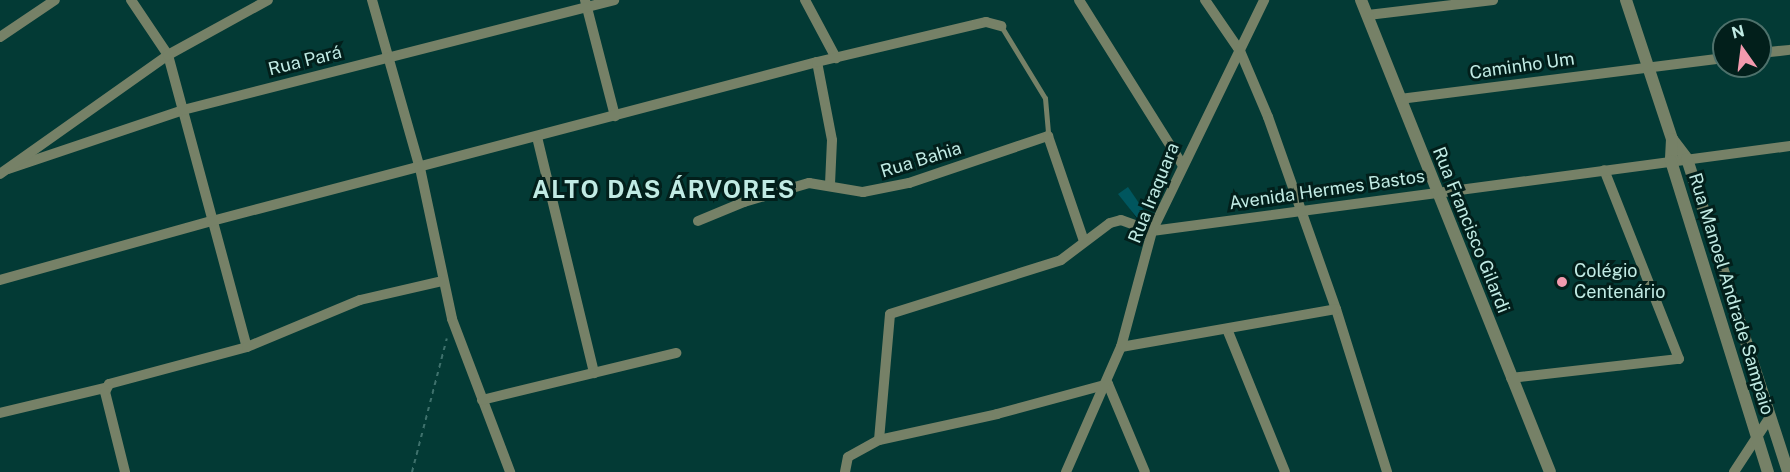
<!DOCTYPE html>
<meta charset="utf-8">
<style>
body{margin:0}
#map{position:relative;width:1790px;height:472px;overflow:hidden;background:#033a35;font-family:"Public Sans",sans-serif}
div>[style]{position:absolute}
.shadow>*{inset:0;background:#0007;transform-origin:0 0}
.building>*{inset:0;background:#00565e}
.path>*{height:2px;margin-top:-1px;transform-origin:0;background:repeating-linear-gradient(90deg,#3e716c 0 4.5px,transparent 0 9px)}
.service>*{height:5px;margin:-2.5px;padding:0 2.5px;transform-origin:2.5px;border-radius:2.5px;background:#768167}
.minor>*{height:10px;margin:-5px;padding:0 5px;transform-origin:5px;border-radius:5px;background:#768167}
.tertiary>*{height:12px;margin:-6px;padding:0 6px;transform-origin:6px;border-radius:6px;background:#768167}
.dots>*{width:16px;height:16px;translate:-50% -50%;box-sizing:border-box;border:3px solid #021f1b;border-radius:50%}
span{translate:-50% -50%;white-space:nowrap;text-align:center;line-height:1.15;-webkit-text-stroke:6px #021f1b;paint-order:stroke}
.street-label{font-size:18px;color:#c1ebe4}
.poi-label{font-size:18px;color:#c1ebe4}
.left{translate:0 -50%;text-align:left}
.district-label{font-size:24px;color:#c1ebe4;font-weight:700;letter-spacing:1.5px}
.north{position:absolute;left:1712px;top:18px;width:60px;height:60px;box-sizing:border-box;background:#021f1b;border:2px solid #4e716b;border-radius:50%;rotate:346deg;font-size:16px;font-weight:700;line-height:24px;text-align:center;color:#c1ebe4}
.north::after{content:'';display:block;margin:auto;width:21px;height:27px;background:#f29aae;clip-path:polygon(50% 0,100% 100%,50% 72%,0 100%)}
</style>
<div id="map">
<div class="shadow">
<i style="left:1128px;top:189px;width:33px;height:9px;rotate:57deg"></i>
</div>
<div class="building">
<i style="clip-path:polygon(1128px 187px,1145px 212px,1137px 218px,1118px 194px)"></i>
</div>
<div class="path">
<i style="left:412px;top:472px;width:138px;rotate:-75.4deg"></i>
</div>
<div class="service">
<i style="left:1001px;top:26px;width:84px;rotate:58.6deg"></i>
<i style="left:1045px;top:98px;width:38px;rotate:85deg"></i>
</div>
<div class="minor">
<i style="left:131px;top:0;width:66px;rotate:56.1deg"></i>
<i style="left:168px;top:55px;width:302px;rotate:74.9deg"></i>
<i style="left:372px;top:0;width:175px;rotate:74.1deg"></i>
<i style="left:420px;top:168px;width:154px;rotate:78deg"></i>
<i style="left:452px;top:319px;width:164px;rotate:69.2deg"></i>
<i style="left:585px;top:0;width:120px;rotate:75.5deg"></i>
<i style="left:805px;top:0;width:66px;rotate:61.9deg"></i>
<i style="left:1079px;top:0;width:194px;rotate:57.9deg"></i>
<i style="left:1205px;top:0;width:62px;rotate:55.5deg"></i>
<i style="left:1240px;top:51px;width:72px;rotate:67deg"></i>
<i style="left:1268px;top:117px;width:204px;rotate:70.5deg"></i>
<i style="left:1336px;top:309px;width:171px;rotate:72.6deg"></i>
<i style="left:1368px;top:15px;width:126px;rotate:-6.8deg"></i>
<i style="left:0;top:37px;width:66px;rotate:-33.9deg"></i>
<i style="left:1760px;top:53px;width:30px;rotate:-6deg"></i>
<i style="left:817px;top:62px;width:79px;rotate:79.1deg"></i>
<i style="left:832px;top:140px;width:44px;rotate:92.6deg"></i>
<i style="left:1400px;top:99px;width:327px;rotate:-7.2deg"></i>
<i style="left:537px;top:137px;width:243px;rotate:76.4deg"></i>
<i style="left:8px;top:169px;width:185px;rotate:-18.6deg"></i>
<i style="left:183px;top:110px;width:445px;rotate:-14.3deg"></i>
<i style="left:0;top:174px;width:206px;rotate:-35.3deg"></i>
<i style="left:168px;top:55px;width:114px;rotate:-28.8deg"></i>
<i style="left:698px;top:221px;width:50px;rotate:-22.4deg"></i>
<i style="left:744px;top:202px;width:68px;rotate:-16.3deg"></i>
<i style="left:809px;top:183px;width:55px;rotate:9.5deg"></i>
<i style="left:863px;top:192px;width:47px;rotate:-11.1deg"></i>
<i style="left:909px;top:183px;width:147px;rotate:-18.7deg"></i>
<i style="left:1048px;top:136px;width:111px;rotate:71.1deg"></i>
<i style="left:0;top:280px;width:220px;rotate:-15.6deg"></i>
<i style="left:212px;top:221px;width:626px;rotate:-14.72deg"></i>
<i style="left:817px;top:62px;width:174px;rotate:-13.3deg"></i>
<i style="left:986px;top:22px;width:16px;rotate:15deg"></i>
<i style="left:1227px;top:329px;width:154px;rotate:67.9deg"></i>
<i style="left:1121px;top:347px;width:218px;rotate:-10deg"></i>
<i style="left:1511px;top:378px;width:169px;rotate:-6.5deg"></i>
<i style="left:1679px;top:359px;width:203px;rotate:-111.6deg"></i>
<i style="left:482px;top:400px;width:200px;rotate:-13.6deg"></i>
<i style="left:0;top:413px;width:108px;rotate:-13.4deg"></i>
<i style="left:879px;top:440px;width:126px;rotate:-85deg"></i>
<i style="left:890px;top:314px;width:179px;rotate:-17.5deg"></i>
<i style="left:1061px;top:260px;width:61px;rotate:-37.1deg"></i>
<i style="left:1110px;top:223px;width:11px;rotate:-15deg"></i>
<i style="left:1121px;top:220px;width:33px;rotate:20deg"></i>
<i style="left:1152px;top:231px;width:644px;rotate:-7.59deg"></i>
<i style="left:125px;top:472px;width:82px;rotate:-104deg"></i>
<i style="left:105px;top:392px;width:9px;rotate:-63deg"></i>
<i style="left:109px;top:384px;width:143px;rotate:-15deg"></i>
<i style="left:247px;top:347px;width:122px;rotate:-22.6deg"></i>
<i style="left:360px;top:300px;width:84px;rotate:-13deg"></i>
<i style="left:845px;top:472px;width:15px;rotate:-79deg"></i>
<i style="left:848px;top:457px;width:35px;rotate:-29deg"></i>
<i style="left:879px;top:440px;width:121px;rotate:-12.4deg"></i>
<i style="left:997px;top:414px;width:115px;rotate:-15.1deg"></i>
<i style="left:1108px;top:384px;width:95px;rotate:67.2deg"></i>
<i style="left:1066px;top:472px;width:137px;rotate:-66.3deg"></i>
<i style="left:1121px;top:347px;width:120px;rotate:-75deg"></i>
<i style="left:1152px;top:231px;width:257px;rotate:-64.1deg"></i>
<i style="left:1734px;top:472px;width:66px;rotate:-56.8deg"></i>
</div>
<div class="tertiary">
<i style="left:1361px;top:0;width:508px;rotate:68.18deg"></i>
<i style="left:1626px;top:0;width:146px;rotate:71.7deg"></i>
<i style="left:1672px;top:139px;width:25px;rotate:53deg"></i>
<i style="left:1687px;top:159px;width:329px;rotate:72.1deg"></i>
<i style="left:1672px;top:139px;width:22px;rotate:93deg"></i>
<i style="left:1671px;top:161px;width:326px;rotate:72.7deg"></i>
</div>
<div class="dots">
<i style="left:1562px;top:282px;background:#f29aae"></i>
</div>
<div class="street-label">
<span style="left:305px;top:61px;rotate:-14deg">Rua Pará</span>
<span style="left:1522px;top:66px;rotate:-8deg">Caminho Um</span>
<span style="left:921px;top:160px;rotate:-17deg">Rua Bahia</span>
<span style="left:1327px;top:190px;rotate:-8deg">Avenida Hermes Bastos</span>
<span style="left:1154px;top:193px;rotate:-68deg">Rua Iraquara</span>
<span style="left:1471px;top:230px;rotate:68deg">Rua Francisco Gilardi</span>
<span style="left:1731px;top:294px;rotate:73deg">Rua Manoel Andrade Sampaio</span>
</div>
<div class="poi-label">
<span class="left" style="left:1574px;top:282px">Colégio<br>Centenário</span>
</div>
<div class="district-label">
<span style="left:664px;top:190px">ALTO DAS ÁRVORES</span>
</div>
<div class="north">N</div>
</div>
